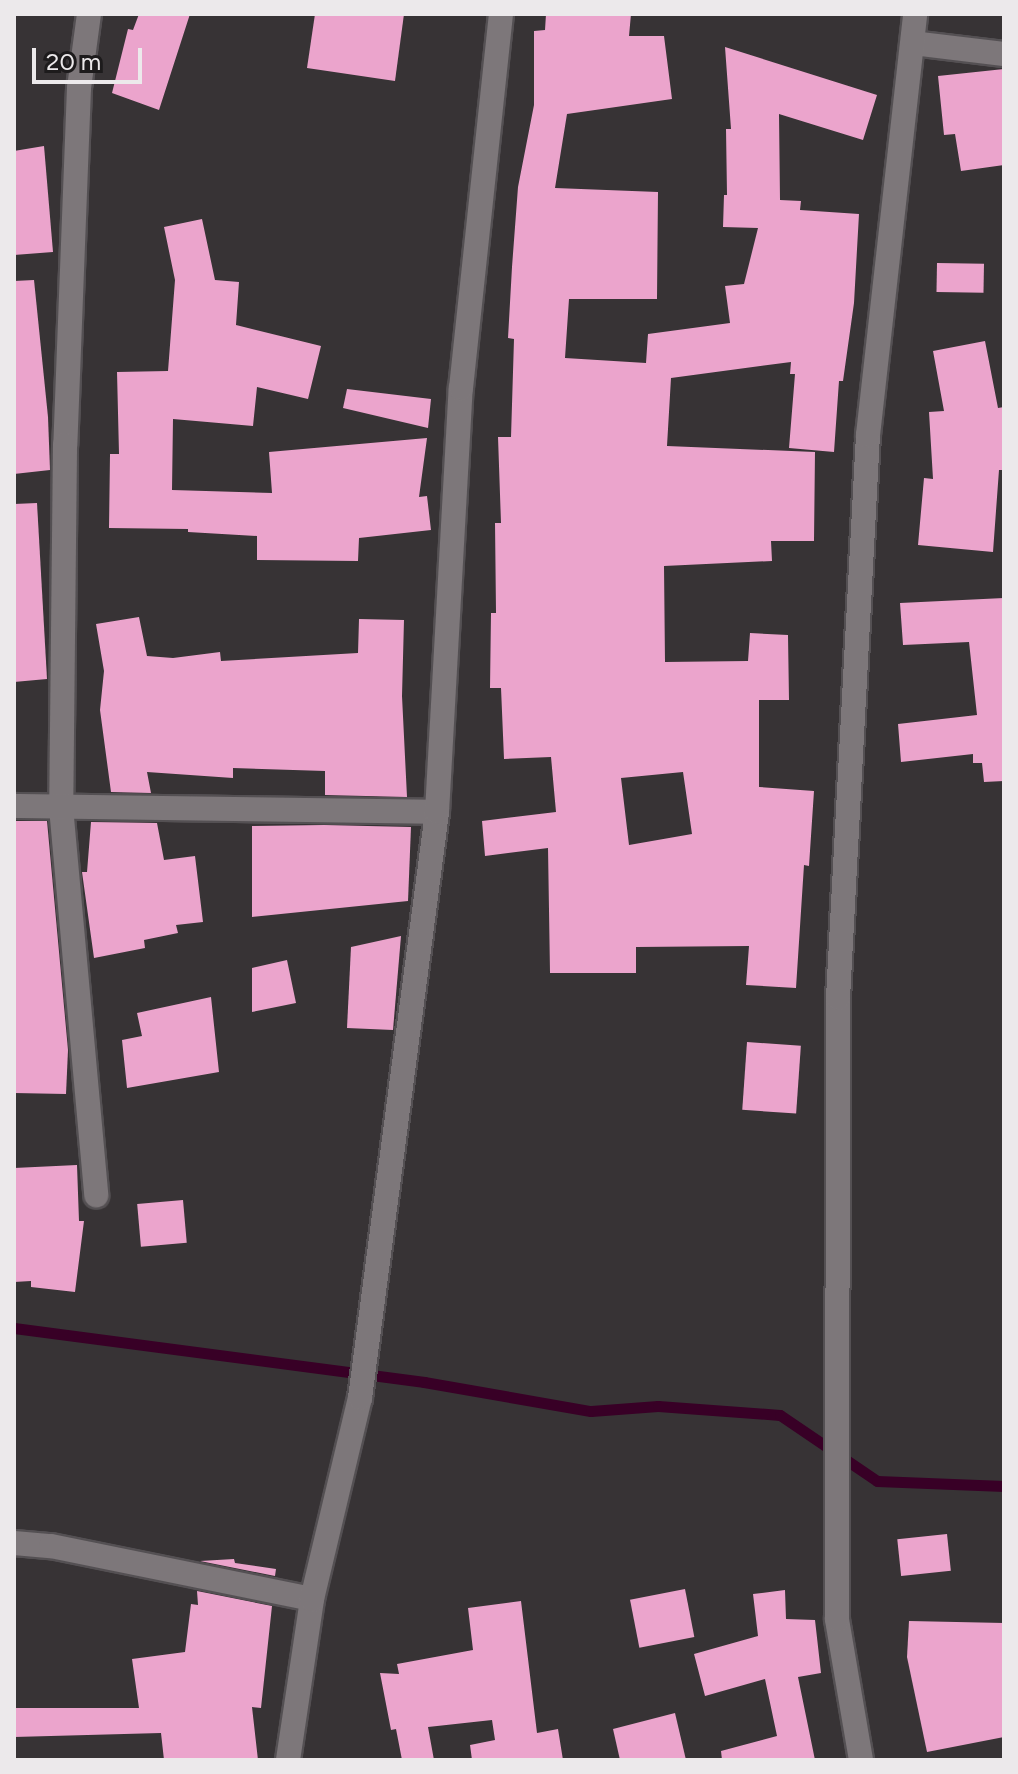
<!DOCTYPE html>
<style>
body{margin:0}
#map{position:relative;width:1018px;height:1774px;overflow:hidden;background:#373335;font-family:Figtree,sans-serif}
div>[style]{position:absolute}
.stream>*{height:11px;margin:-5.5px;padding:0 5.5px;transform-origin:5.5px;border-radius:5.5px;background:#380026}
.building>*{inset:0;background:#eba4cc;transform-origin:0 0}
.roads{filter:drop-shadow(2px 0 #545053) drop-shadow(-2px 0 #545053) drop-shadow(0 2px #545053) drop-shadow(0 -2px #545053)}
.street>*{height:24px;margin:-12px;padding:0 12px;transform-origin:12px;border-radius:12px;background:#7d777a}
span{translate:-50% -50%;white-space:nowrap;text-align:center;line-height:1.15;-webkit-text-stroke:8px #1d1b1c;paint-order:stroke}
.frame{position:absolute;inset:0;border:16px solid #ece9eb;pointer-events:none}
.scale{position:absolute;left:32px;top:48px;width:110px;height:36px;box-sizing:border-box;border:4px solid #ece9eb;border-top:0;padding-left:10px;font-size:24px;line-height:28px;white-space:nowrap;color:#ece9eb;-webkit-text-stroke:6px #1d1b1c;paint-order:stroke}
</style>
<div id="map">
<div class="stream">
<i style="left:14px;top:1328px;width:414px;rotate:7.5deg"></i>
<i style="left:424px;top:1382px;width:169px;rotate:9.9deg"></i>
<i style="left:591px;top:1411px;width:67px;rotate:-4.3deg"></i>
<i style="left:658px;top:1406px;width:122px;rotate:4.2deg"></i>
<i style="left:780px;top:1415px;width:117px;rotate:34.2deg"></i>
<i style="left:877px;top:1481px;width:127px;rotate:2.3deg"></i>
</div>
<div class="building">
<i style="clip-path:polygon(139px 14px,190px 14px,159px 110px,112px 93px,128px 29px,133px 30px)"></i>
<i style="clip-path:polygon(315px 14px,404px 14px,395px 81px,307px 68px)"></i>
<i style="clip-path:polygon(evenodd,546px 14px,631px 14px,629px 36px,664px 36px,672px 99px,567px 114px,555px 188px,658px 192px,657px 299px,569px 299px,565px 358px,646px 363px,648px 334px,730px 323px,725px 286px,744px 284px,758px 228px,723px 227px,724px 195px,727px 195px,726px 129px,731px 129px,725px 47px,877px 95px,863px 140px,779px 114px,780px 200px,801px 201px,800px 210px,859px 214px,854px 303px,843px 381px,839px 381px,834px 452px,789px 448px,795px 374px,790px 374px,791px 362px,671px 378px,667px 446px,815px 452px,814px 541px,771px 541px,772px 561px,664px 566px,665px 662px,748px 661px,750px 633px,788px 635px,789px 700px,759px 700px,759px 787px,814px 791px,809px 866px,804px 865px,796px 988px,746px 985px,749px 946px,636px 947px,636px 973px,550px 973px,548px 848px,485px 856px,482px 821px,556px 812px,551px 757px,504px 759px,501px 688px,490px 688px,491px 613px,496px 613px,495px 523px,501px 523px,498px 437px,511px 437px,514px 339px,508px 338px,512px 267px,518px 187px,534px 105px,534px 31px,545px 30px,546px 14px,683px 772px,692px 834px,629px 845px,621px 778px,683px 772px)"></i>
<i style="clip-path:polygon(1004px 69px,1004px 165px,961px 171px,955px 134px,944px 135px,938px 76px)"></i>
<i style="clip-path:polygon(44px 146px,53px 252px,14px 255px,14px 151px)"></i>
<i style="clip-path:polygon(202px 219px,215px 280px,239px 282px,236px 325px,321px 346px,308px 399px,257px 387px,253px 426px,173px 419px,172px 490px,272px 493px,269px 452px,427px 438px,419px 497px,427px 496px,431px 530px,359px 538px,358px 561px,257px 560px,257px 536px,188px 532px,188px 529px,109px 528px,110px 454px,119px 454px,117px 372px,168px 371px,175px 280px,164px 227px)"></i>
<i style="left:937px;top:263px;width:47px;height:29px;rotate:1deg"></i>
<i style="clip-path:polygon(34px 280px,48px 417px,50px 470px,14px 474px,14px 281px)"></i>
<i style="clip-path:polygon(985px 341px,998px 408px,1004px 407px,1004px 470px,999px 470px,993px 552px,918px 545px,924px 478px,933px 479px,929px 412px,944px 411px,933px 351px)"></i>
<i style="clip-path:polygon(347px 389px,431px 399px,428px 428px,343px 408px)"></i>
<i style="clip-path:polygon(37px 503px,47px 679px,14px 682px,14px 504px)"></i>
<i style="clip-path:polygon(1004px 598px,1004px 781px,984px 782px,982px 763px,973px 763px,973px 754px,901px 762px,898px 724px,977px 715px,969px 642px,903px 645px,900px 603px)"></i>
<i style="clip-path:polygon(139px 617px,147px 656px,173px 658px,220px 652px,221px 661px,358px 653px,359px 619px,404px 620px,402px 696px,407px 797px,325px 795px,325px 771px,233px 768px,233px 778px,147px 772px,151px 793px,111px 792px,100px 710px,104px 671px,96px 624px)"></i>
<i style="clip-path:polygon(14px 821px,47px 821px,68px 1050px,66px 1094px,14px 1093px)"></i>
<i style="clip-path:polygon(91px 822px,157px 823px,164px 860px,195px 856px,203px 922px,176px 925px,178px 933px,144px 940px,145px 948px,94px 958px,82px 872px,87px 872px)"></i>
<i style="clip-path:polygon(324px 825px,411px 827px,408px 901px,252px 917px,252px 826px)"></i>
<i style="clip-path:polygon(401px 936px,393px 1030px,347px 1028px,351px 947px)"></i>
<i style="clip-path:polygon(287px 960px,296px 1003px,252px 1012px,252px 968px)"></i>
<i style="clip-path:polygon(211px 997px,219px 1072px,127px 1088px,122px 1040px,142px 1036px,137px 1013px)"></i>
<i style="left:747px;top:1042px;width:54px;height:68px;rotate:4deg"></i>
<i style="clip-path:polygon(77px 1165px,79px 1221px,84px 1221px,75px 1292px,31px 1287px,31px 1281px,14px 1282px,14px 1168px)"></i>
<i style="left:183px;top:1200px;width:43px;height:46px;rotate:85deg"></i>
<i style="left:947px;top:1534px;width:37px;height:50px;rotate:84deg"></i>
<i style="clip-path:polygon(234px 1559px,235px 1563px,276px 1569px,275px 1576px,200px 1561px)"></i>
<i style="left:685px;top:1589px;width:49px;height:56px;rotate:79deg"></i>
<i style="clip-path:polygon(785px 1590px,786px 1619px,815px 1620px,821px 1673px,798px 1677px,815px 1760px,722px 1760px,721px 1751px,777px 1736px,765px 1679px,705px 1696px,694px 1654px,758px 1636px,753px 1594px)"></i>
<i style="clip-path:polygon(197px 1591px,272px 1606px,261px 1708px,252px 1707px,258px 1760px,164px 1760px,161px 1733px,14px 1737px,14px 1708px,139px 1708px,132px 1659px,185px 1652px,191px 1604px,198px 1605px)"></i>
<i style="clip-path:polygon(521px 1601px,537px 1733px,558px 1729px,563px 1760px,472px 1760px,470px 1745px,495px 1740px,492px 1720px,428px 1727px,434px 1760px,402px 1760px,396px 1729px,391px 1730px,380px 1673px,399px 1674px,397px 1664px,473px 1650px,468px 1608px)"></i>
<i style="clip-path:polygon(909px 1621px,1004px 1623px,1004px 1737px,927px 1752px,907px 1657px)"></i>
<i style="clip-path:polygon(675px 1713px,686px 1760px,620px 1760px,613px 1729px)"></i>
</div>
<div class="roads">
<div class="street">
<i style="left:89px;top:14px;width:75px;rotate:97.7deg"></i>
<i style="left:79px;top:88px;width:357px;rotate:92.2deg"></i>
<i style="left:65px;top:445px;width:362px;rotate:90.6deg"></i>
<i style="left:61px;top:807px;width:390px;rotate:84.8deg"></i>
<i style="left:913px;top:43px;width:92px;rotate:6.9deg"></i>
<i style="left:14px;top:806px;width:423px;rotate:0.8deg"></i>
<i style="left:14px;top:1543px;width:37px;rotate:5deg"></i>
<i style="left:51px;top:1546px;width:266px;rotate:11.5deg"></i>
<i style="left:288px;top:1760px;width:163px;rotate:-81.5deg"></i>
<i style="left:312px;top:1599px;width:207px;rotate:-76.6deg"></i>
<i style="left:360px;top:1398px;width:591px;rotate:-82.51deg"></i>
<i style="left:437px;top:812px;width:425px;rotate:-86.8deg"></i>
<i style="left:461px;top:388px;width:376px;rotate:-83.9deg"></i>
<i style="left:861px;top:1760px;width:143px;rotate:-99.7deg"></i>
<i style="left:837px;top:1619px;width:621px;rotate:-89.91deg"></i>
<i style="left:838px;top:998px;width:564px;rotate:-86.95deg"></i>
<i style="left:868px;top:435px;width:424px;rotate:-83.6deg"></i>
</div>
</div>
<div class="frame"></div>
<div class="scale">20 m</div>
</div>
